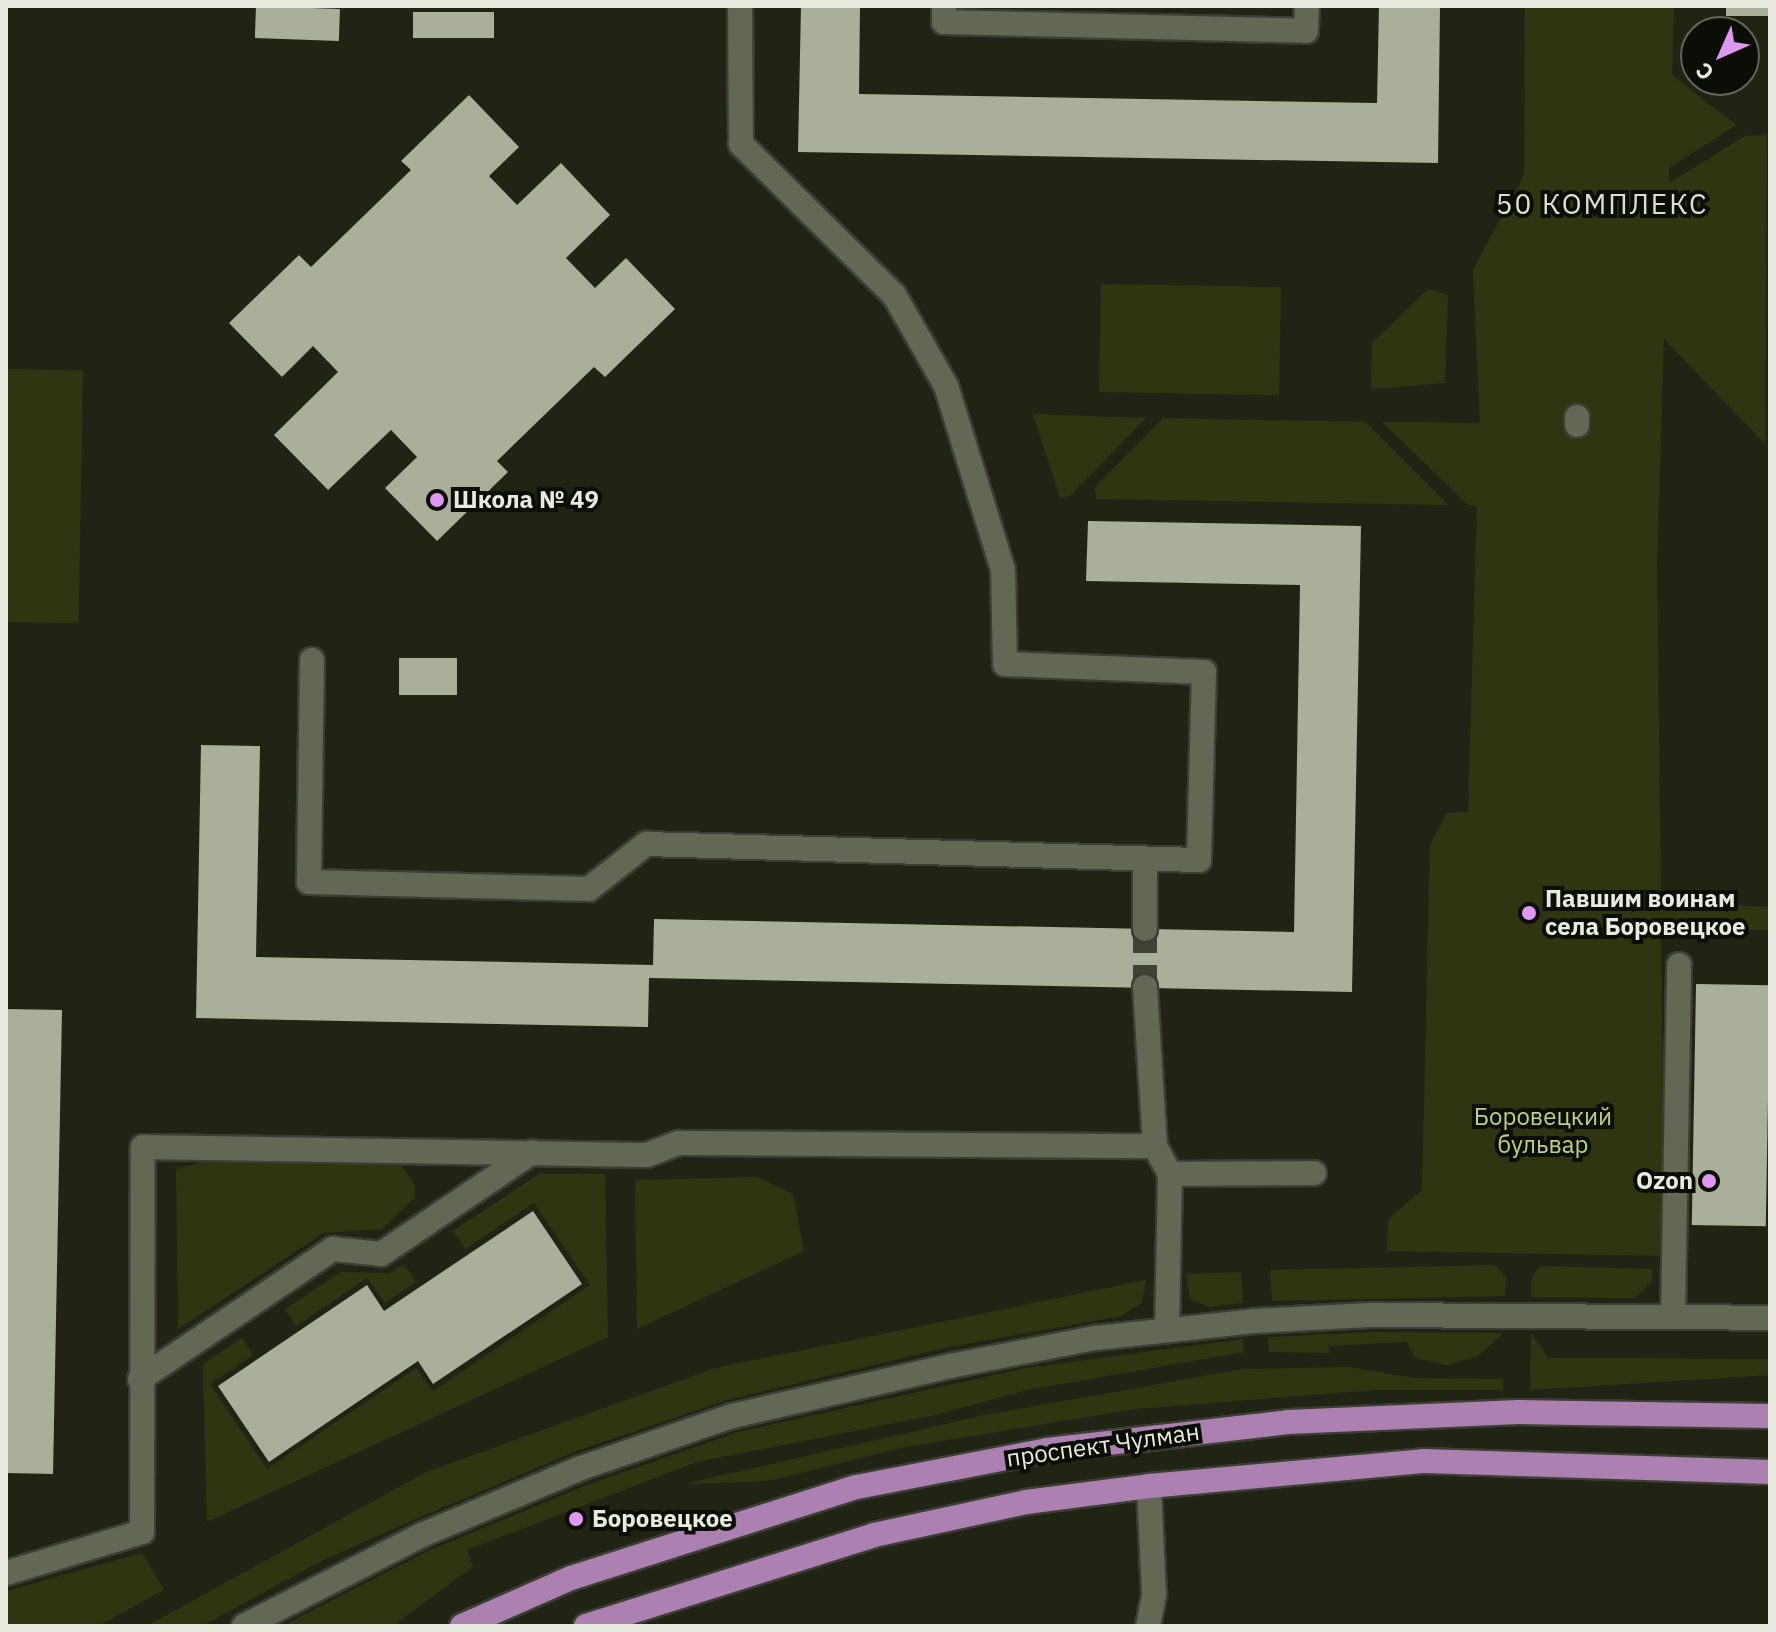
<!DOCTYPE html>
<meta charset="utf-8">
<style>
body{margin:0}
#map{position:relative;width:1776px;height:1632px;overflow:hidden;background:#212415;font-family:"IBM Plex Sans",sans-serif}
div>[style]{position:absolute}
.green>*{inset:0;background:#2f3511;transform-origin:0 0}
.building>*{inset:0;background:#aaaf9c;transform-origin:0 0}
.minor-tunnel>*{height:24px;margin-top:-12px;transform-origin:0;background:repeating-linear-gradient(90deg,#3f4234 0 24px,transparent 0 36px)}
.roads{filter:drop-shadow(2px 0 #3c3e33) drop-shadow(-2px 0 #3c3e33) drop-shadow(0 2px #3c3e33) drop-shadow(0 -2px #3c3e33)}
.minor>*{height:24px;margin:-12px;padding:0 12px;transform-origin:12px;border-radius:12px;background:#636756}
.major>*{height:24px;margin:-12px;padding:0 12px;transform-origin:12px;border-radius:12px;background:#ac81b2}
.dots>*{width:22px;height:22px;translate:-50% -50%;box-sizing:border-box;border:4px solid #0b0d07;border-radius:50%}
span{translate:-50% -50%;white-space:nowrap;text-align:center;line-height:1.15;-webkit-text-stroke:8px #0b0d07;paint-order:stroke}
.poi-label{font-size:24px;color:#e9ebe1;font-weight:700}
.left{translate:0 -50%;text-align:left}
.right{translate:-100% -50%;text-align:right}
.park-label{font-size:24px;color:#c0d17e}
.street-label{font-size:24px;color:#e9ebe1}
.quarter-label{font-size:28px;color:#dce1cd;letter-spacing:2px}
.frame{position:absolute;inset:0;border:8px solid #e9ebe1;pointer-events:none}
.north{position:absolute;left:1680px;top:16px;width:80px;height:80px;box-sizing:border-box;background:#0b0d07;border:2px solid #64665e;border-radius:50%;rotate:225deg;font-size:22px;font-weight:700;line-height:32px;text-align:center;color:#e9ebe1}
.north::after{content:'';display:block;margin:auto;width:28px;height:36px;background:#df98f2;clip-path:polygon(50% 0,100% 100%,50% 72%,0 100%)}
</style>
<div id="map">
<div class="green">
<i style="clip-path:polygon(1525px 6px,1674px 6px,1672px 75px,1736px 125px,1669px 168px,1669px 183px,1745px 136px,1767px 135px,1765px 444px,1664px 339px,1657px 563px,1661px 902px,1770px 907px,1770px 930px,1661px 928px,1665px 1256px,1387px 1251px,1388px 1219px,1422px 1190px,1430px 845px,1447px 813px,1468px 812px,1477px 506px,1468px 505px,1382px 422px,1480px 423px,1473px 270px,1524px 175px)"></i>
<i style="left:1101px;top:284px;width:180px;height:108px;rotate:1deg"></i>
<i style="clip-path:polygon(1428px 289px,1448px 295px,1445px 383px,1371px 389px,1372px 343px)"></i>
<i style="left:6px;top:369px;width:77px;height:253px;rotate:1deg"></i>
<i style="clip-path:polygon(1033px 414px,1146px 418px,1070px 496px,1060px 498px)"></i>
<i style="clip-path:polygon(1163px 418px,1365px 422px,1448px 505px,1096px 499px,1095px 487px)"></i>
<i style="clip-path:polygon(201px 1162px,400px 1163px,415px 1185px,415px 1197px,382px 1229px,324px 1233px,178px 1329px,176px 1169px)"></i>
<i style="clip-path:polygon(539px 1174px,605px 1174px,608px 1337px,207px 1522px,203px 1364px,242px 1338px,253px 1355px,210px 1384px,267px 1469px,416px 1368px,433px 1391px,590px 1285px,534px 1203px,465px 1249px,453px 1231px)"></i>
<i style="clip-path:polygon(757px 1177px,793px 1194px,804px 1251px,637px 1329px,635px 1180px)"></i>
<i style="clip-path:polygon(404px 1264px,416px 1282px,385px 1303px,367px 1278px,296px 1326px,285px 1309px,341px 1272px,390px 1273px)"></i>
<i style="clip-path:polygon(1494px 1265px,1506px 1276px,1505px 1296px,1272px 1301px,1270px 1270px)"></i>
<i style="clip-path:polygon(1541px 1266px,1652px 1269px,1652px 1282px,1635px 1298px,1531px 1297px,1532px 1276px)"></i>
<i style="clip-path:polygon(1241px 1272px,1243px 1303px,1208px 1307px,1190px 1299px,1186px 1274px)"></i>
<i style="clip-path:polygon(1146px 1280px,1142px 1303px,1121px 1316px,944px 1348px,724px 1401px,574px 1452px,416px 1519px,323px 1560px,202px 1626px,147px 1626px,426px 1472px,715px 1368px)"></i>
<i style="clip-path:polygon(1371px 1332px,1503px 1333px,1478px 1356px,1447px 1365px,1415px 1358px,1407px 1342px,1329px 1346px,1329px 1353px,1269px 1352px,1268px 1337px)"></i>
<i style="clip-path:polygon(1531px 1333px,1548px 1358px,1770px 1359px,1770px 1375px,1530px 1390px)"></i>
<i style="clip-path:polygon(1243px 1339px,1244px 1352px,1028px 1390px,931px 1416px,697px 1462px,467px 1550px,473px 1567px,392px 1626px,282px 1626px,430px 1550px,587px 1485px,738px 1432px,1026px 1368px)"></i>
<i style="clip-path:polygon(1349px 1367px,1414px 1378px,1503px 1379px,1503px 1390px,1375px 1390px,1136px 1409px,905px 1447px,769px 1481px,684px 1484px,985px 1415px,1243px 1369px)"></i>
<i style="clip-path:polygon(142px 1553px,164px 1590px,98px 1626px,6px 1626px,6px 1591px)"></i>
</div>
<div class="building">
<i style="left:256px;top:6px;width:84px;height:32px;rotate:2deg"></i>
<i style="clip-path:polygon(801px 6px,860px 6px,859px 94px,1377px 103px,1379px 6px,1440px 6px,1438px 163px,798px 152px)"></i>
<i style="left:1726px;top:6px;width:44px;height:10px"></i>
<i style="left:413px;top:12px;width:81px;height:26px"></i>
<i style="clip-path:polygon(469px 95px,519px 147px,489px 176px,517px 205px,561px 163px,610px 215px,566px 258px,595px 288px,626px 258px,675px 309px,605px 377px,594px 367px,497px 461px,508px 472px,437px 541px,385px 488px,417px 457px,391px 430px,328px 490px,274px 435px,338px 372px,313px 346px,282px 377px,229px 323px,299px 255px,311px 267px,411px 170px,401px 161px)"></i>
<i style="clip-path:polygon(1088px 521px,1361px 526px,1352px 992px,649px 978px,648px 1027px,196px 1018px,201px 745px,260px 746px,256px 957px,653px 965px,654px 919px,1294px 932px,1300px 585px,1086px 581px)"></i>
<i style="left:399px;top:658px;width:58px;height:37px"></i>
<i style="left:1696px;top:984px;width:74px;height:241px;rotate:1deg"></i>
<i style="clip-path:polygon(6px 1009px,62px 1010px,53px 1474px,6px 1473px)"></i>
<i style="clip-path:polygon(533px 1211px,582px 1284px,433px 1384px,418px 1361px,269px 1462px,218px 1386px,367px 1285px,384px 1311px)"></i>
</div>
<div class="minor-tunnel">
<i style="left:1145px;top:929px;width:58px;rotate:90deg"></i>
</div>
<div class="roads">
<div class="minor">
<i style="left:944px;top:6px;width:16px;rotate:90deg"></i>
<i style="left:944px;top:22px;width:362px;rotate:1.4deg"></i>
<i style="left:1306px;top:31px;width:25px;rotate:-88deg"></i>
<i style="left:1577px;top:425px;width:8px;rotate:-90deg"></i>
<i style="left:312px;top:660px;width:222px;rotate:90.8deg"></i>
<i style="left:309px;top:882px;width:280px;rotate:1.4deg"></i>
<i style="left:589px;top:889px;width:73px;rotate:-38.3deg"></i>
<i style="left:646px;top:844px;width:553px;rotate:1.66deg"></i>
<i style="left:1199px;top:860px;width:188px;rotate:-88.5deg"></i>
<i style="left:1204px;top:672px;width:199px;rotate:-177.7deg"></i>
<i style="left:1005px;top:664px;width:94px;rotate:-91.2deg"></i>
<i style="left:1003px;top:570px;width:193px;rotate:-107.2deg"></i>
<i style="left:946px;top:386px;width:105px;rotate:-119.7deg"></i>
<i style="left:894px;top:295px;width:215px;rotate:-135.4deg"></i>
<i style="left:741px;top:144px;width:138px;rotate:-90.4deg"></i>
<i style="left:1145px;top:859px;width:70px;rotate:90deg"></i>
<i style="left:1145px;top:987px;width:159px;rotate:86.4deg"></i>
<i style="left:1155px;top:1146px;width:32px;rotate:62deg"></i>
<i style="left:1170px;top:1174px;width:155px;rotate:91.1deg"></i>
<i style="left:1170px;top:1174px;width:144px;rotate:-0.4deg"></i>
<i style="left:1673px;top:1317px;width:352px;rotate:-89deg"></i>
<i style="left:140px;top:1379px;width:233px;rotate:-34deg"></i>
<i style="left:333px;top:1249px;width:48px;rotate:5.9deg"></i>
<i style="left:381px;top:1254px;width:182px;rotate:-34deg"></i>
<i style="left:6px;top:1573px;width:142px;rotate:-16.8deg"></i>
<i style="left:142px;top:1532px;width:385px;rotate:-89.9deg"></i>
<i style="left:143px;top:1147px;width:504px;rotate:0.91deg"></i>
<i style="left:647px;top:1155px;width:34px;rotate:-21deg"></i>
<i style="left:679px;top:1143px;width:476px;rotate:0.4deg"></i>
<i style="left:244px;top:1626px;width:202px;rotate:-27.1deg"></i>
<i style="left:424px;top:1534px;width:170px;rotate:-22.8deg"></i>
<i style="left:581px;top:1468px;width:160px;rotate:-19deg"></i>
<i style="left:732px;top:1416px;width:224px;rotate:-12.9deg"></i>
<i style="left:950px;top:1366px;width:149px;rotate:-10.9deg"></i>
<i style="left:1096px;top:1338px;width:159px;rotate:-6.1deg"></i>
<i style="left:1254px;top:1321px;width:116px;rotate:-3deg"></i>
<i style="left:1370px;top:1315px;width:400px;rotate:0.4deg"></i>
<i style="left:1148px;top:1626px;width:33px;rotate:-79deg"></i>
<i style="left:1154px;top:1594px;width:108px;rotate:-92.7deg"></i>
</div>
<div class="major">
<i style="left:462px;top:1626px;width:119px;rotate:-23.8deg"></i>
<i style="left:571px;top:1578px;width:300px;rotate:-17.7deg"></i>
<i style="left:857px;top:1487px;width:194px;rotate:-11deg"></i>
<i style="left:1047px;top:1450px;width:243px;rotate:-6.6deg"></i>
<i style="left:1288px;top:1422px;width:231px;rotate:-2.5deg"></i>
<i style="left:1519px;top:1412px;width:251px;rotate:0.9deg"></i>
<i style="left:586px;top:1626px;width:302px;rotate:-17.5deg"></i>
<i style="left:874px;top:1535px;width:156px;rotate:-12.2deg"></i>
<i style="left:1026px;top:1502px;width:124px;rotate:-7.4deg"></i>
<i style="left:1149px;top:1486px;width:275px;rotate:-5.2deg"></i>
<i style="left:1423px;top:1461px;width:347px;rotate:1.8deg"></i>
</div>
</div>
<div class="dots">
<i style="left:437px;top:500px;background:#df98f2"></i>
<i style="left:1529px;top:913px;background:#df98f2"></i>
<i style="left:1709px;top:1181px;background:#df98f2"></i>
<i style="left:576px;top:1519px;background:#df98f2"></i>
</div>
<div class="poi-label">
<span class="left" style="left:453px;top:500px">Школа № 49</span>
<span class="left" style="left:1545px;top:913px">Павшим воинам<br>села Боровецкое</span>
<span class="right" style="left:1693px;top:1181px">Ozon</span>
<span class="left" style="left:592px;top:1519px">Боровецкое</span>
</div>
<div class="park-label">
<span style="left:1543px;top:1131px">Боровецкий<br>бульвар</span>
</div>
<div class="street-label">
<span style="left:1103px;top:1445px;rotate:-8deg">проспект Чулман</span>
</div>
<div class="quarter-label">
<span style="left:1602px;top:204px">50 КОМПЛЕКС</span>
</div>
<div class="frame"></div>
<div class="north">С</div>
</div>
